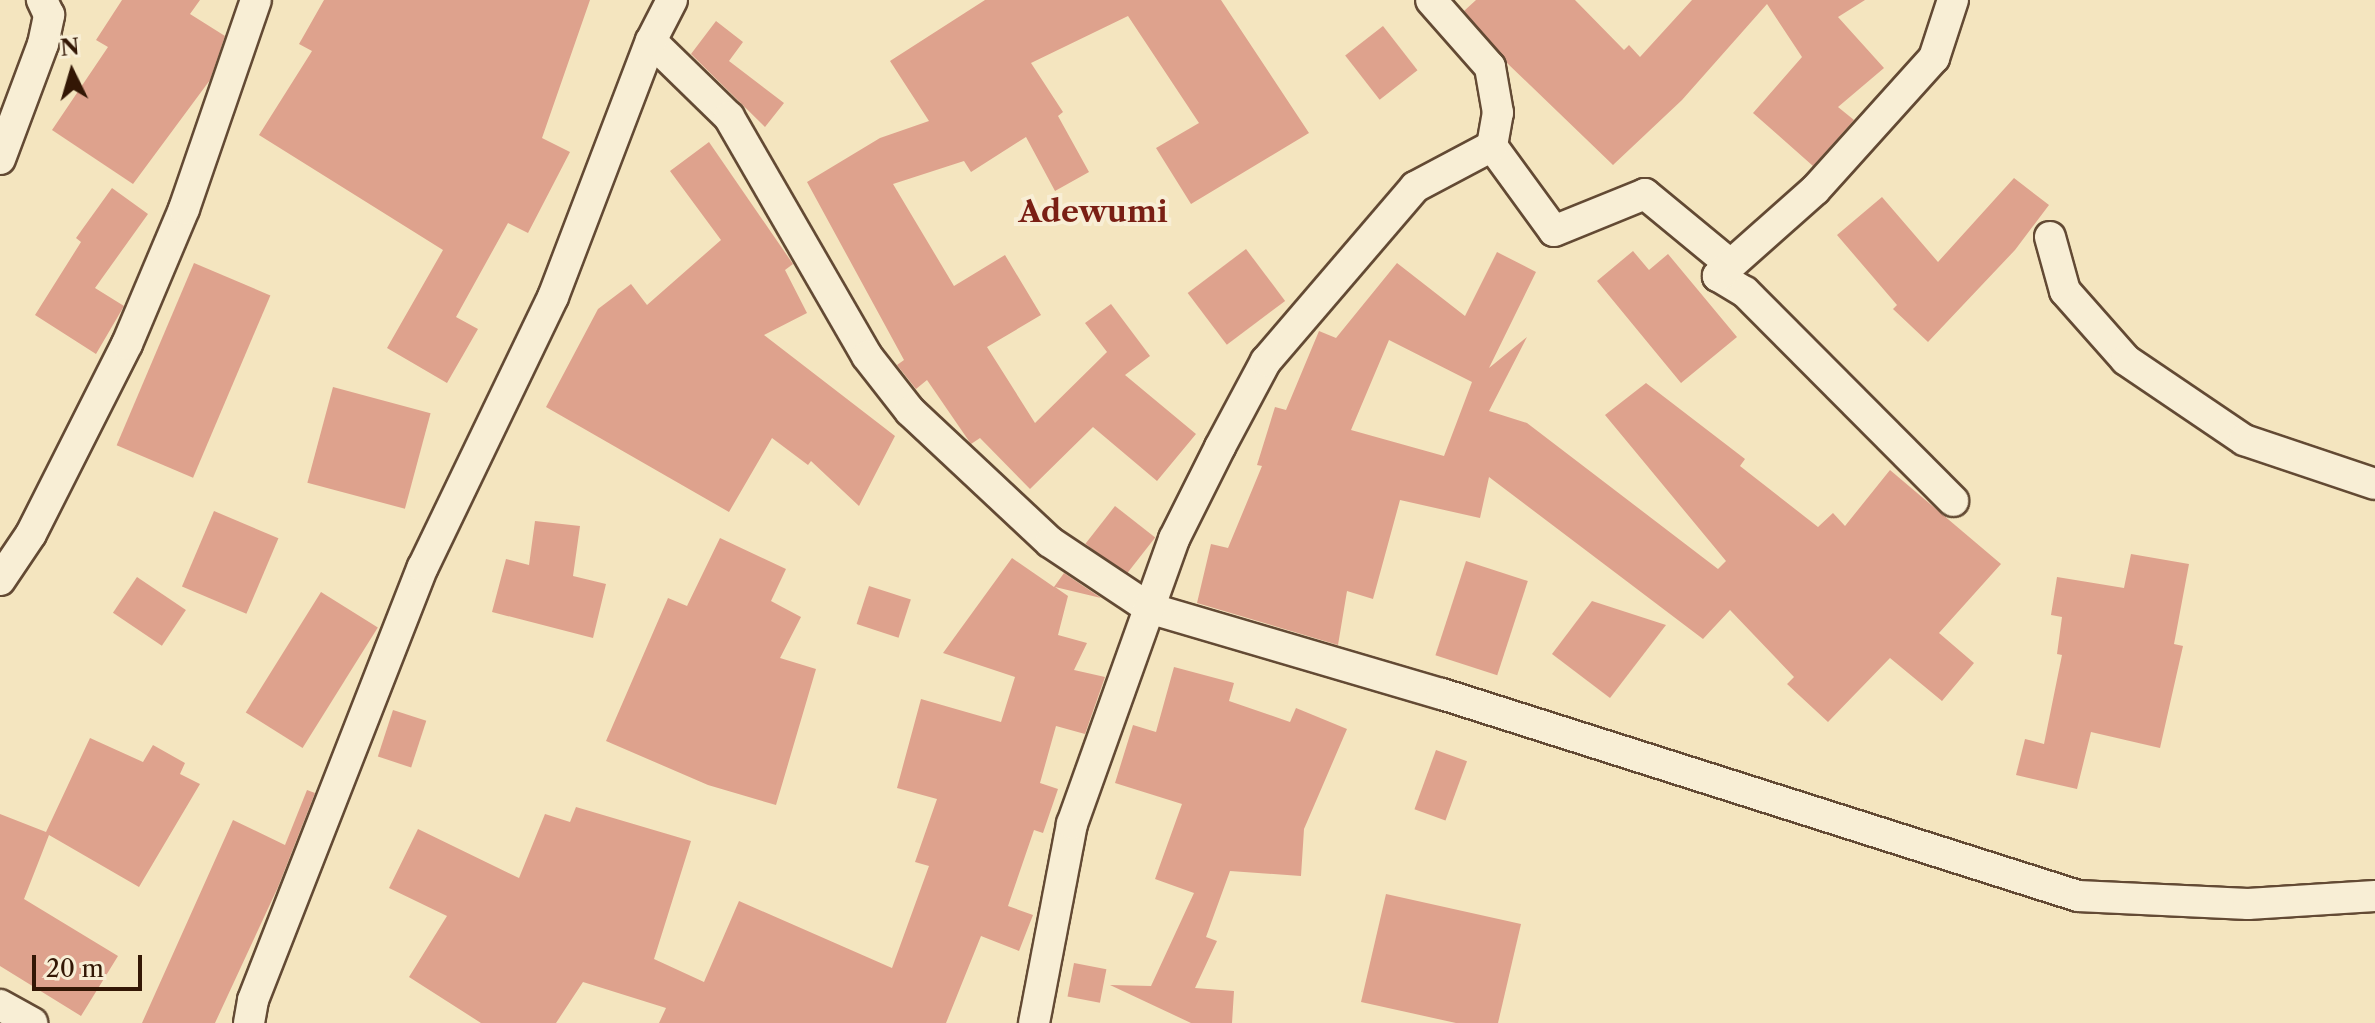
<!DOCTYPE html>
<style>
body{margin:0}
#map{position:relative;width:2375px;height:1023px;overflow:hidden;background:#f4e5bf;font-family:"Libre Caslon Text",serif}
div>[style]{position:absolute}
.building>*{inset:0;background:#dea28d;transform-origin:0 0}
.roads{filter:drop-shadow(2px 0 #634a34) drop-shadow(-2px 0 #634a34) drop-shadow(0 2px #634a34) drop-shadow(0 -2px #634a34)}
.minor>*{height:30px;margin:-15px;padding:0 15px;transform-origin:15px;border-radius:15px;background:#f8eed5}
span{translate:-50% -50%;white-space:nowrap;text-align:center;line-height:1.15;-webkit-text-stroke:8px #f8eed5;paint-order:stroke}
.quarter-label{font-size:30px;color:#7a1f14;font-weight:700}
.north{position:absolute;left:32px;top:32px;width:80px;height:80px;-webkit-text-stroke:6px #f8eed5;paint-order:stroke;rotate:355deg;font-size:22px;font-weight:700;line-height:32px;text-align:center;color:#331705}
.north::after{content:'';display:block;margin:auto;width:28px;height:36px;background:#331705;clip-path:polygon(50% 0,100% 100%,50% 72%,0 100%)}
.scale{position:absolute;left:32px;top:955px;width:110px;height:36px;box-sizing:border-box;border:4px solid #331705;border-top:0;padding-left:10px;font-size:24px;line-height:28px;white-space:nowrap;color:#331705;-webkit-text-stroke:6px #f8eed5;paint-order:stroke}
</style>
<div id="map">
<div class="building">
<i style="clip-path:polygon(122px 0,200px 0,190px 14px,225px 36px,210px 80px,133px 184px,52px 130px,108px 47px,96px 40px)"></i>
<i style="clip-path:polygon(324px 0,590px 0,542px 138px,570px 152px,528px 233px,508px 223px,456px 317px,478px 329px,447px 383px,387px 348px,443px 250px,259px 135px,312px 51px,299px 44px)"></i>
<i style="clip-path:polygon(985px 0,1221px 0,1309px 133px,1191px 204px,1156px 148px,1199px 123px,1128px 16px,1031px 63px,1063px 112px,1058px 116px,1089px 172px,1055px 191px,1026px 137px,971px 172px,964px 161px,893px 184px,954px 286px,1005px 255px,1041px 315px,987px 347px,1035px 423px,1107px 352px,1085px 323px,1111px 304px,1150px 356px,1125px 375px,1196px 434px,1157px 481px,1093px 427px,1030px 489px,980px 438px,971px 444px,927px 380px,916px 389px,897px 365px,904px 360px,807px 182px,880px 138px,929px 121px,890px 61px)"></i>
<i style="clip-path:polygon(1476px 0,1575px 0,1624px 50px,1629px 45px,1640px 57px,1692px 0,1865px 0,1838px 17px,1884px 68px,1838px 107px,1854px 120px,1813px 166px,1753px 113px,1802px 57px,1767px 4px,1682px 100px,1613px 165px,1507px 63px,1464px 11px)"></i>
<i style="clip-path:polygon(716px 21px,743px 42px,729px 61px,784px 103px,765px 127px,691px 54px)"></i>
<i style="left:1383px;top:26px;width:56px;height:48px;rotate:52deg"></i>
<i style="clip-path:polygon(709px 142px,793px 264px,785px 270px,807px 313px,764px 335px,895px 436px,859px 506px,811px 461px,808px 465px,772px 438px,729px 512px,546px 407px,598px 309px,631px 284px,647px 305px,721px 240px,670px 171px)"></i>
<i style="clip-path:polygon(2014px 178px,2049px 205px,2015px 250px,1928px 342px,1893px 309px,1897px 305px,1837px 235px,1882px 197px,1938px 262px)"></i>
<i style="clip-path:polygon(112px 188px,148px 214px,95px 288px,124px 306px,96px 354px,35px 315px,81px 242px,76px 238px)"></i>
<i style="left:1246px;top:249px;width:65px;height:73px;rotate:53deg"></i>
<i style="clip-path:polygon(1633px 251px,1649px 270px,1668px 254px,1737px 337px,1681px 383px,1597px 281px)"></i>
<i style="clip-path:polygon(evenodd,1497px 252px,1536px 272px,1489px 368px,1527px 337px,1489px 411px,1527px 423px,1718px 569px,1726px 561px,1605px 415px,1646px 383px,1745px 459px,1740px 466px,1818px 527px,1833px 513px,1845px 526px,1890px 470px,2001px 564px,1939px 633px,1974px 663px,1942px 701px,1890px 658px,1828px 722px,1787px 684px,1794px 677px,1730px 610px,1703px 639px,1489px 477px,1480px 518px,1400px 500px,1373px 599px,1347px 591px,1338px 645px,1197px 603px,1211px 544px,1228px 548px,1262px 466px,1257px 465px,1275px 407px,1286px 410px,1319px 331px,1336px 338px,1397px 263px,1465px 316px,1497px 252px,1389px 340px,1472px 382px,1444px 456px,1351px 430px,1389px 340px)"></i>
<i style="left:194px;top:263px;width:83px;height:198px;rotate:23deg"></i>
<i style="left:333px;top:387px;width:101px;height:99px;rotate:15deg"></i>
<i style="left:1115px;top:506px;width:51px;height:48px;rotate:38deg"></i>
<i style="left:214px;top:511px;width:70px;height:82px;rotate:23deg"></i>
<i style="clip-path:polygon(535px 521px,580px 526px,573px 576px,606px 584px,593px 638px,492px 612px,506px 559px,529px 565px)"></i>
<i style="clip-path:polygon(720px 538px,786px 569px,771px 601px,801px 617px,780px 658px,816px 669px,776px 805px,708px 785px,606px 741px,668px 598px,687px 606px)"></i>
<i style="clip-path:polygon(2131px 554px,2189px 564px,2174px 644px,2183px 646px,2160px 748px,2091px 732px,2077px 789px,2016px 775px,2025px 739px,2044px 744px,2062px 655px,2057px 654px,2062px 617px,2051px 615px,2057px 577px,2124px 588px)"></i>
<i style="clip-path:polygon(1012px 558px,1054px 587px,1064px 573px,1101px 598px,1055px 587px,1068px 596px,1058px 635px,1087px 643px,1074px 670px,1105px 677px,1085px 734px,1056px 726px,1040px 783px,1058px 789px,1043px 833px,1034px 830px,1008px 906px,1033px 915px,1019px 951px,981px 936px,946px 1023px,659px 1023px,666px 1008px,583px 982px,556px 1023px,481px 1023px,409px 977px,447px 916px,389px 888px,418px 829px,519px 878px,545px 814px,570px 822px,576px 807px,691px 841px,654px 959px,704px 982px,739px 901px,892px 968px,929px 866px,915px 862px,937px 799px,897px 788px,921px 699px,1001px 722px,1015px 677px,943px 653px)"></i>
<i style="left:1466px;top:561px;width:65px;height:99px;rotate:18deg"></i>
<i style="left:137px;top:577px;width:59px;height:43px;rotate:34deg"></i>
<i style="left:869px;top:586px;width:44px;height:40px;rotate:18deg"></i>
<i style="left:321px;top:592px;width:67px;height:142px;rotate:32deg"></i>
<i style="clip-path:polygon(1592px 601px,1666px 625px,1610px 698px,1552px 654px)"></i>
<i style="clip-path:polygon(1174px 667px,1234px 683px,1229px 701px,1290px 722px,1296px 708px,1347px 729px,1304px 829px,1301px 876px,1230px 871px,1206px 937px,1217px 941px,1195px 988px,1234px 991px,1232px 1023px,1191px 1023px,1110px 985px,1151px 986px,1194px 893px,1155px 879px,1182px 804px,1115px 783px,1133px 725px,1156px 732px)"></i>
<i style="left:393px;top:710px;width:35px;height:49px;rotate:18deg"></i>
<i style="clip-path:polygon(90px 738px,143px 762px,153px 745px,185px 763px,180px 774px,200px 784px,139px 887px,49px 835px,24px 899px,118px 956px,81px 1016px,0 966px,0 814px,46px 832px)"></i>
<i style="left:1436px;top:750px;width:33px;height:63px;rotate:20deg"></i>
<i style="clip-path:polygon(307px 790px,315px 793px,278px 887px,215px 1023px,142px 1023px,233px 820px,285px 845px)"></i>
<i style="clip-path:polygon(1386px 894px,1521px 924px,1498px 1023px,1456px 1023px,1361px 1002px)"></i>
<i style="left:1074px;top:963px;width:33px;height:34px;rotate:11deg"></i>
</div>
<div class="roads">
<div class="minor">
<i style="left:651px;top:41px;width:109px;rotate:44.3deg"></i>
<i style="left:729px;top:117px;width:276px;rotate:60deg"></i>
<i style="left:867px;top:356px;width:70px;rotate:52deg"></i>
<i style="left:910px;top:411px;width:192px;rotate:43.1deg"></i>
<i style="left:1050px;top:542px;width:119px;rotate:33.7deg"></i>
<i style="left:1149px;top:608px;width:305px;rotate:16.4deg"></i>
<i style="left:1442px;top:694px;width:667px;rotate:17.62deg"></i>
<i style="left:2078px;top:896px;width:170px;rotate:2.7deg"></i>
<i style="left:2248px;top:904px;width:127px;rotate:-3.6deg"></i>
<i style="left:1492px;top:146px;width:105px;rotate:53.9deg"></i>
<i style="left:1554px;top:231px;width:98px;rotate:-22.1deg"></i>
<i style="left:1645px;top:194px;width:110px;rotate:39.5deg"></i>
<i style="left:1730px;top:264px;width:17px;rotate:135deg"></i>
<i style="left:1718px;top:276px;width:31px;rotate:31deg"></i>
<i style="left:1745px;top:292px;width:295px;rotate:45.1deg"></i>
<i style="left:0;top:159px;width:123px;rotate:-69.5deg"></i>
<i style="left:43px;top:44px;width:30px;rotate:-78deg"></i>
<i style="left:49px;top:15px;width:17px;rotate:-115deg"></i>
<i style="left:2050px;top:237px;width:56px;rotate:74.5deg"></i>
<i style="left:2065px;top:291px;width:92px;rotate:48.5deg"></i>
<i style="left:2126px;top:360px;width:143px;rotate:34.1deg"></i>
<i style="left:2244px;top:440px;width:138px;rotate:18.6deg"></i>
<i style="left:1718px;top:276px;width:130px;rotate:-41.6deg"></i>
<i style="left:1815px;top:190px;width:178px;rotate:-48deg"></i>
<i style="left:1934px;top:58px;width:61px;rotate:-71.9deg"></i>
<i style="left:0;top:580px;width:55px;rotate:-56deg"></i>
<i style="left:31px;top:534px;width:213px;rotate:-63.2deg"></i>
<i style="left:127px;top:344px;width:147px;rotate:-67.1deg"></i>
<i style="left:184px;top:209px;width:221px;rotate:-71deg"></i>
<i style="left:0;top:1005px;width:37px;rotate:29deg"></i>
<i style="left:249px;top:1023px;width:23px;rotate:-80deg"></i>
<i style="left:253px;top:1000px;width:465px;rotate:-68.6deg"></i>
<i style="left:423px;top:567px;width:300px;rotate:-64.3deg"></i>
<i style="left:553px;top:297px;width:274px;rotate:-69.1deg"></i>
<i style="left:651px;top:41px;width:46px;rotate:-62.9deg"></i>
<i style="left:1034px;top:1023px;width:203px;rotate:-79.2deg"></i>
<i style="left:1072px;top:824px;width:303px;rotate:-70.3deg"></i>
<i style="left:1174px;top:539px;width:103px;rotate:-63.4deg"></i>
<i style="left:1220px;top:447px;width:98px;rotate:-61.9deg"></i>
<i style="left:1266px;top:361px;width:229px;rotate:-49.4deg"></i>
<i style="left:1415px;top:187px;width:87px;rotate:-28deg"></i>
<i style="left:1492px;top:146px;width:34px;rotate:-80deg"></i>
<i style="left:1498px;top:113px;width:47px;rotate:-99.9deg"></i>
<i style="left:1490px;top:67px;width:89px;rotate:-131.4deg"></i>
</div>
</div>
<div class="quarter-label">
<span style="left:1093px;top:212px">Adewumi</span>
</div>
<div class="north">N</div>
<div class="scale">20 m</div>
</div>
